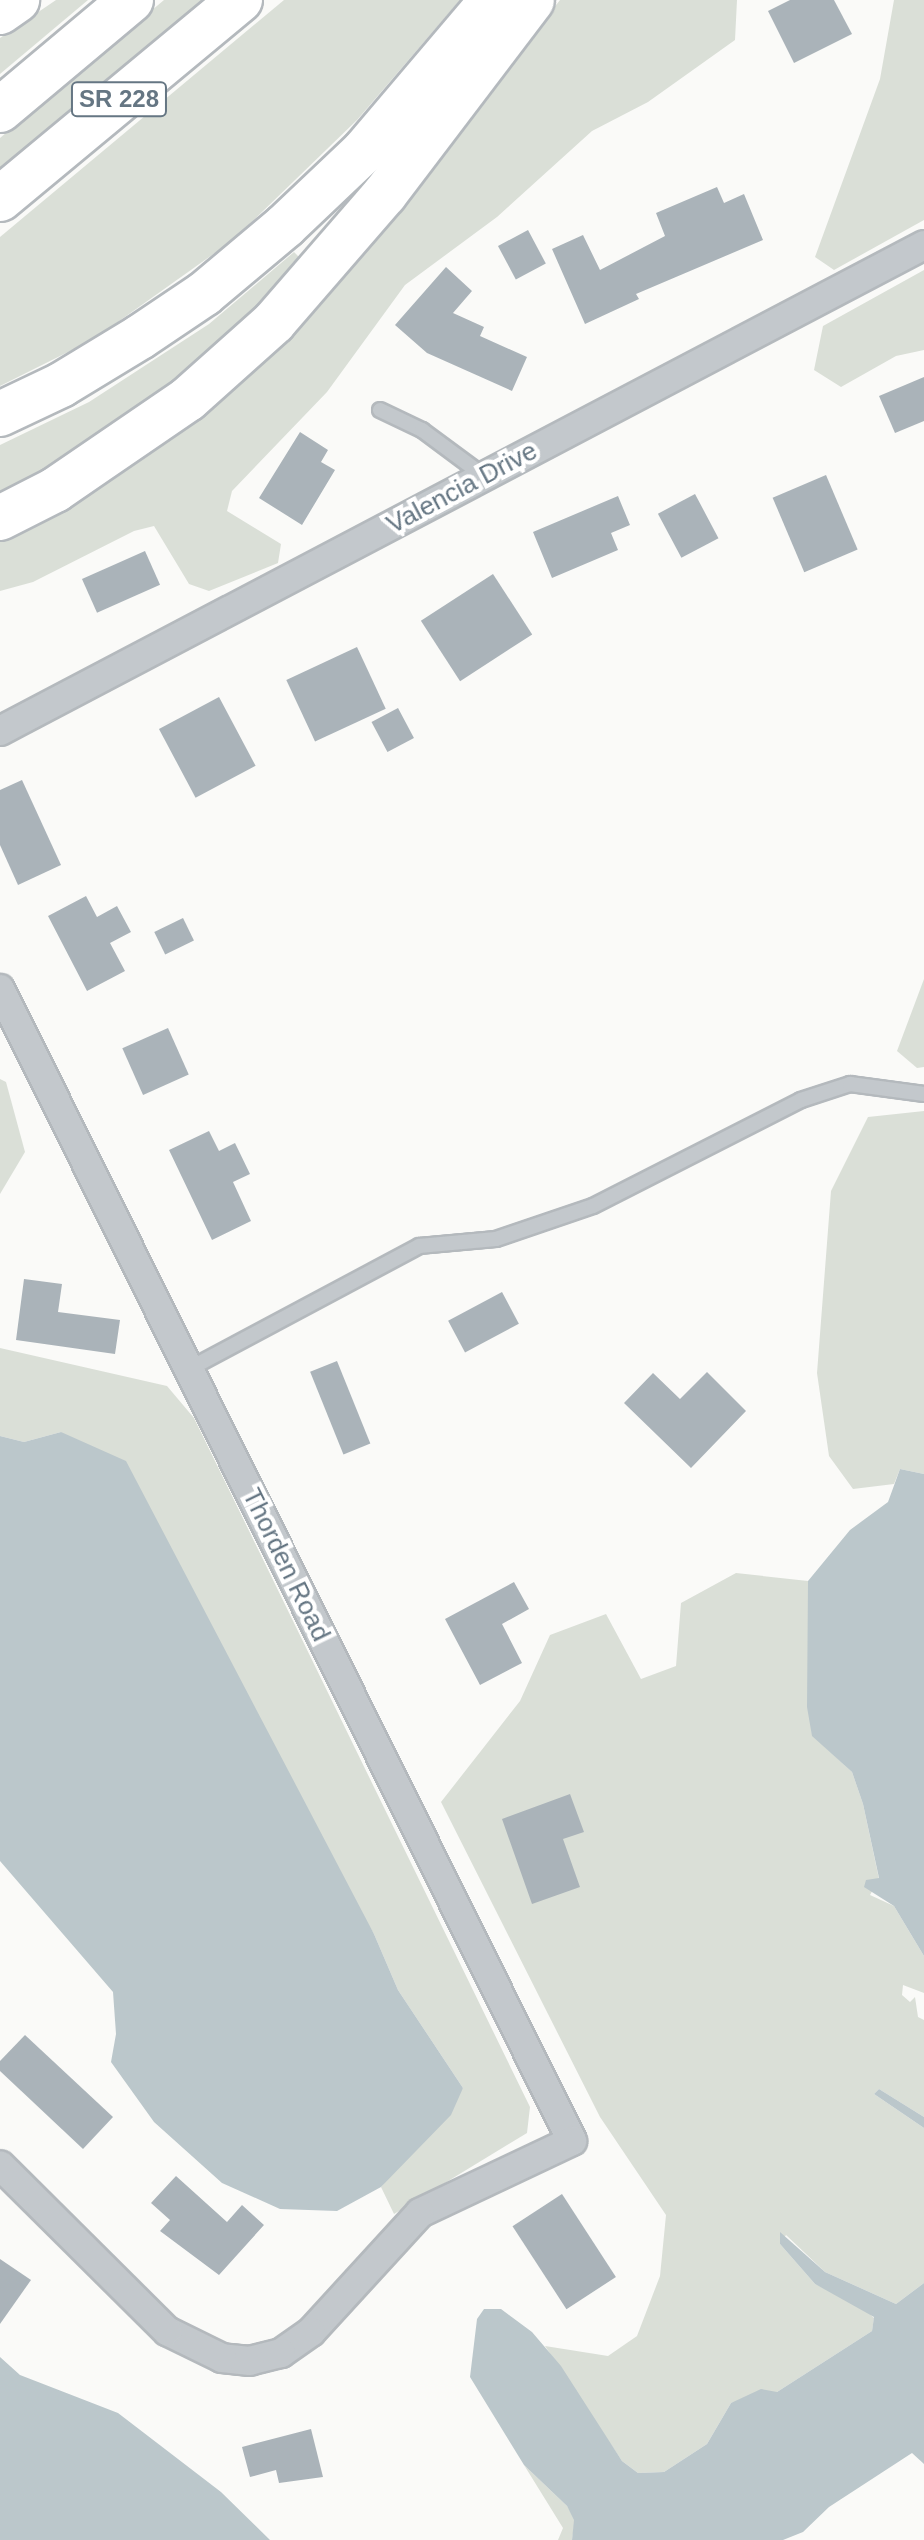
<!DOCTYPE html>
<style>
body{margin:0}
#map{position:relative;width:924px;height:2540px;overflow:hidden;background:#fafaf8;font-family:Helvetica,sans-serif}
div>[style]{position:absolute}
.green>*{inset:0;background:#dadfd7}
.water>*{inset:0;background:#bbc7cb}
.building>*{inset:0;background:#aab3b9;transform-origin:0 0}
.roads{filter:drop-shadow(2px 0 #b4b9bd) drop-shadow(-2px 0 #b4b9bd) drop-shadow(0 2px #b4b9bd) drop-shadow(0 -2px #b4b9bd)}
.lane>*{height:14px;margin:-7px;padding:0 7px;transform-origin:7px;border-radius:7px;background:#c3c8cc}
.street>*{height:28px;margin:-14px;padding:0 14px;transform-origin:14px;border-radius:14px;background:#c3c8cc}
.highway>*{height:44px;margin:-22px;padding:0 22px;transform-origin:22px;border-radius:22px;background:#fff}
span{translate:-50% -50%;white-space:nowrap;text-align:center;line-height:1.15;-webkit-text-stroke:8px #fff;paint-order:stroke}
.shield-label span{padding:2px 6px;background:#fff;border:2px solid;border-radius:6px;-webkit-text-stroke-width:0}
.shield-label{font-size:24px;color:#657683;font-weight:700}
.street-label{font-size:26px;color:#657683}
</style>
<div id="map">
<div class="green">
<i style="clip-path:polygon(56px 0,88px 0,0 74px,0 38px)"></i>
<i style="clip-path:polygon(164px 0,207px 0,0 172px,0 138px)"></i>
<i style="clip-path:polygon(284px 0,460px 0,357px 120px,233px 240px,94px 339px,0 386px,0 237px)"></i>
<i style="clip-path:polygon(560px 0,737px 0,735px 40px,648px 102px,592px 131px,497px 217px,405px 285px,327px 392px,232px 491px,227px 511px,281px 544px,278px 563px,209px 591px,189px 584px,154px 526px,134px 531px,33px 582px,0 591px,0 538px,398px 210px)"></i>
<i style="clip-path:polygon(894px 0,924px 0,924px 220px,834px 270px,815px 257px,880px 79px)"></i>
<i style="clip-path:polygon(294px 252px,302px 260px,214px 363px,0 506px,0 445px,89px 402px,209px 324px)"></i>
<i style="clip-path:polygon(924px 270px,924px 350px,896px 356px,841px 387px,814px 370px,823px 326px)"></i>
<i style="clip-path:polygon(924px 979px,924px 1067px,917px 1068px,897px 1051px)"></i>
<i style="clip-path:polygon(0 1079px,6px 1082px,25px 1152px,0 1194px)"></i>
<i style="clip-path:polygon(924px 1111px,924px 1474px,900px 1469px,894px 1484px,853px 1489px,829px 1456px,817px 1373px,831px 1191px,868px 1117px)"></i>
<i style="clip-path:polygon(0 1348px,167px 1386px,194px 1418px,530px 2107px,527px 2133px,394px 2214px,381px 2187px,463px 2088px,398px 1990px,374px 1934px,61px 1432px,24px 1442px,0 1436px)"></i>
<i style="clip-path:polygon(736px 1573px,808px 1581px,812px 1735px,852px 1772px,863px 1804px,879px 1879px,870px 1895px,894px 1906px,924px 1956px,924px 1993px,903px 1985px,902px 1995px,910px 2002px,915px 1997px,918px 2017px,924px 2020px,924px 2117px,879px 2089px,874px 2094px,924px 2128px,924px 2283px,896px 2304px,825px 2272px,786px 2235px,780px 2244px,815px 2284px,862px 2306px,874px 2318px,872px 2331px,777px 2392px,731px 2403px,707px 2444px,664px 2472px,638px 2473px,622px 2461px,545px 2346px,608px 2356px,637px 2336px,660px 2276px,666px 2215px,600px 2117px,441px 1802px,520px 1701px,550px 1635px,606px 1614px,641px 1679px,676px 1666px,681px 1603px)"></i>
<i style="clip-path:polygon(524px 2465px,567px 2506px,575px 2520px,572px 2540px,558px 2540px,563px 2528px)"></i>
</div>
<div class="water">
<i style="clip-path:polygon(61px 1432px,126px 1461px,374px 1934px,398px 1990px,463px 2088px,451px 2115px,381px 2187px,337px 2211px,280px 2209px,222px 2183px,154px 2122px,111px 2062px,116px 2034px,113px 1992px,0 1861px,0 1436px,24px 1442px)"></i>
<i style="clip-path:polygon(900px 1469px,924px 1474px,924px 1956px,894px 1906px,864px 1887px,866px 1880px,879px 1878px,863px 1804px,852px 1772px,812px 1736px,807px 1707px,808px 1581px,850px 1530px,888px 1502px)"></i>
<i style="clip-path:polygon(879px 2089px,924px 2117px,924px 2128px,874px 2094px)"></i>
<i style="clip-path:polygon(780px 2232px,825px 2272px,896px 2304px,924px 2283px,924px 2464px,912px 2453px,829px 2507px,803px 2532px,783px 2540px,572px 2540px,574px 2520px,567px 2506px,524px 2465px,470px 2377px,477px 2319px,484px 2309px,501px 2309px,532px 2332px,561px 2366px,622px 2461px,638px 2473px,664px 2472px,707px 2444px,731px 2403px,761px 2389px,777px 2392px,872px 2331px,874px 2317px,815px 2284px,780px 2244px)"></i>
<i style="clip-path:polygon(0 2357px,20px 2375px,118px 2413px,221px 2492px,270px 2540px,0 2540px)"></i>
</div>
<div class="building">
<i style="clip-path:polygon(790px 0,834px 0,852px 34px,794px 63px,768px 11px)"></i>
<i style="clip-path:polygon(717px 187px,724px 203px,744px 194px,763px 240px,636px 294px,639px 299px,585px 324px,552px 249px,583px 235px,600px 270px,665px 236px,656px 213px)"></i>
<i style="left:528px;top:230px;width:38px;height:34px;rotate:62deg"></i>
<i style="clip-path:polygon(446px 267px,472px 291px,453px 313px,484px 327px,480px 336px,527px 357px,512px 391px,427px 353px,395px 325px)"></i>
<i style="clip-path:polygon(924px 377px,924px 421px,895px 433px,879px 396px)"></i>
<i style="clip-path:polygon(300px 432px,328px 450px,321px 462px,335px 470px,302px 525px,259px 498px)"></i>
<i style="left:826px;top:475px;width:81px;height:58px;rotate:67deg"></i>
<i style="left:695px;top:494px;width:50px;height:42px;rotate:62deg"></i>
<i style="clip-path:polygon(618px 496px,630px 525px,611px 533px,618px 550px,552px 578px,533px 532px)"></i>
<i style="left:145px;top:551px;width:37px;height:69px;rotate:66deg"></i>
<i style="left:493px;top:574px;width:72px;height:86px;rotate:57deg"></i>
<i style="left:357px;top:647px;width:68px;height:78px;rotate:65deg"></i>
<i style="left:219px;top:697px;width:78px;height:68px;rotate:62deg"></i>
<i style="left:398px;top:708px;width:34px;height:30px;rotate:62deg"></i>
<i style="clip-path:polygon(22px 780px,61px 865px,18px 885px,0 845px,0 790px)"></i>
<i style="clip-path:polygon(86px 896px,97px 917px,117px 906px,131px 932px,110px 943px,125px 971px,87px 991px,48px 916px)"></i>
<i style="left:183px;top:918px;width:25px;height:32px;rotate:64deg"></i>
<i style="left:168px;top:1028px;width:51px;height:50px;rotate:66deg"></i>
<i style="clip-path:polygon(209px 1131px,219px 1151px,235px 1143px,250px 1174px,233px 1182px,251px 1221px,212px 1240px,169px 1150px)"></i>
<i style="clip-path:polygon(24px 1279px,62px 1284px,58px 1312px,120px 1320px,115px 1354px,16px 1340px)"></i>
<i style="left:502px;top:1292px;width:36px;height:61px;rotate:62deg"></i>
<i style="left:337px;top:1361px;width:89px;height:29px;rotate:68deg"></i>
<i style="clip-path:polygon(707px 1372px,746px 1411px,691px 1468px,624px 1403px,653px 1373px,680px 1399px)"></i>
<i style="clip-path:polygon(514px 1582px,529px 1609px,502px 1624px,522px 1663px,480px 1685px,445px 1619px)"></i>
<i style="clip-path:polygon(570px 1794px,584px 1832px,563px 1839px,580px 1887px,532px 1904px,502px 1819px)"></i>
<i style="clip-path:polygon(25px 2035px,113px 2117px,83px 2149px,0 2071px,0 2061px)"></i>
<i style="clip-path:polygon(176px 2176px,227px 2222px,242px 2205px,264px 2225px,219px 2275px,160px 2231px,170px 2220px,151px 2203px)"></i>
<i style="left:562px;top:2194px;width:99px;height:59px;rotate:57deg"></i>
<i style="clip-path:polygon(0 2259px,31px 2280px,0 2324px)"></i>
<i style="clip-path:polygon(311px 2429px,323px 2477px,279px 2483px,276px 2470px,250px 2477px,242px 2447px)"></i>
</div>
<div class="roads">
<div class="lane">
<i style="left:380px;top:410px;width:47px;rotate:25.5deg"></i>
<i style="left:422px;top:430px;width:77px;rotate:36.6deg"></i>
<i style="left:189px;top:1369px;width:261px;rotate:-28.1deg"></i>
<i style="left:419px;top:1246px;width:77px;rotate:-5.2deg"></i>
<i style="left:496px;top:1239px;width:102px;rotate:-18.8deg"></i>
<i style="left:593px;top:1206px;width:233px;rotate:-27deg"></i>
<i style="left:801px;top:1100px;width:52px;rotate:-18.1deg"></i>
<i style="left:850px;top:1084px;width:75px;rotate:7.7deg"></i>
</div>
<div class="street">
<i style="left:0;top:731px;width:1044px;rotate:-27.74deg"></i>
<i style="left:0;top:989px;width:1286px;rotate:63.59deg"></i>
<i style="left:572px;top:2141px;width:168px;rotate:154.7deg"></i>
<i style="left:420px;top:2213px;width:161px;rotate:132.5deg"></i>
<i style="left:311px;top:2332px;width:37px;rotate:145deg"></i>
<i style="left:281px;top:2353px;width:32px;rotate:166deg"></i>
<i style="left:250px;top:2361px;width:28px;rotate:-174deg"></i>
<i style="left:222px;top:2358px;width:61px;rotate:-153.9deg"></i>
<i style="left:167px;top:2331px;width:235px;rotate:-135.2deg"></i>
</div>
<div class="highway">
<i style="left:0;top:12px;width:21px;rotate:-35deg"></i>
<i style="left:0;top:110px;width:171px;rotate:-40deg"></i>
<i style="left:0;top:199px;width:312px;rotate:-39.7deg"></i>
<i style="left:0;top:414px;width:68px;rotate:-25.4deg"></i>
<i style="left:61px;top:385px;width:92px;rotate:-31.3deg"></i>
<i style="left:140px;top:337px;width:77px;rotate:-33.9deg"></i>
<i style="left:204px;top:294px;width:106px;rotate:-40deg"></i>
<i style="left:285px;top:226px;width:109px;rotate:-43.5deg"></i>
<i style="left:364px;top:151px;width:198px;rotate:-49.7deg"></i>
<i style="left:0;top:518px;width:62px;rotate:-27deg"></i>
<i style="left:55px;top:490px;width:161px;rotate:-34.4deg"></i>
<i style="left:188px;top:399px;width:115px;rotate:-41.8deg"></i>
<i style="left:274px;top:322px;width:169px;rotate:-49.1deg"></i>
<i style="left:385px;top:194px;width:243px;rotate:-52.8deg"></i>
</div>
</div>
<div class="shield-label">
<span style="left:119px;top:99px">SR 228</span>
</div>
<div class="street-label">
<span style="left:462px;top:488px;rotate:-28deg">Valencia Drive</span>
<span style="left:286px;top:1565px;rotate:64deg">Thorden Road</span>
</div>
</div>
